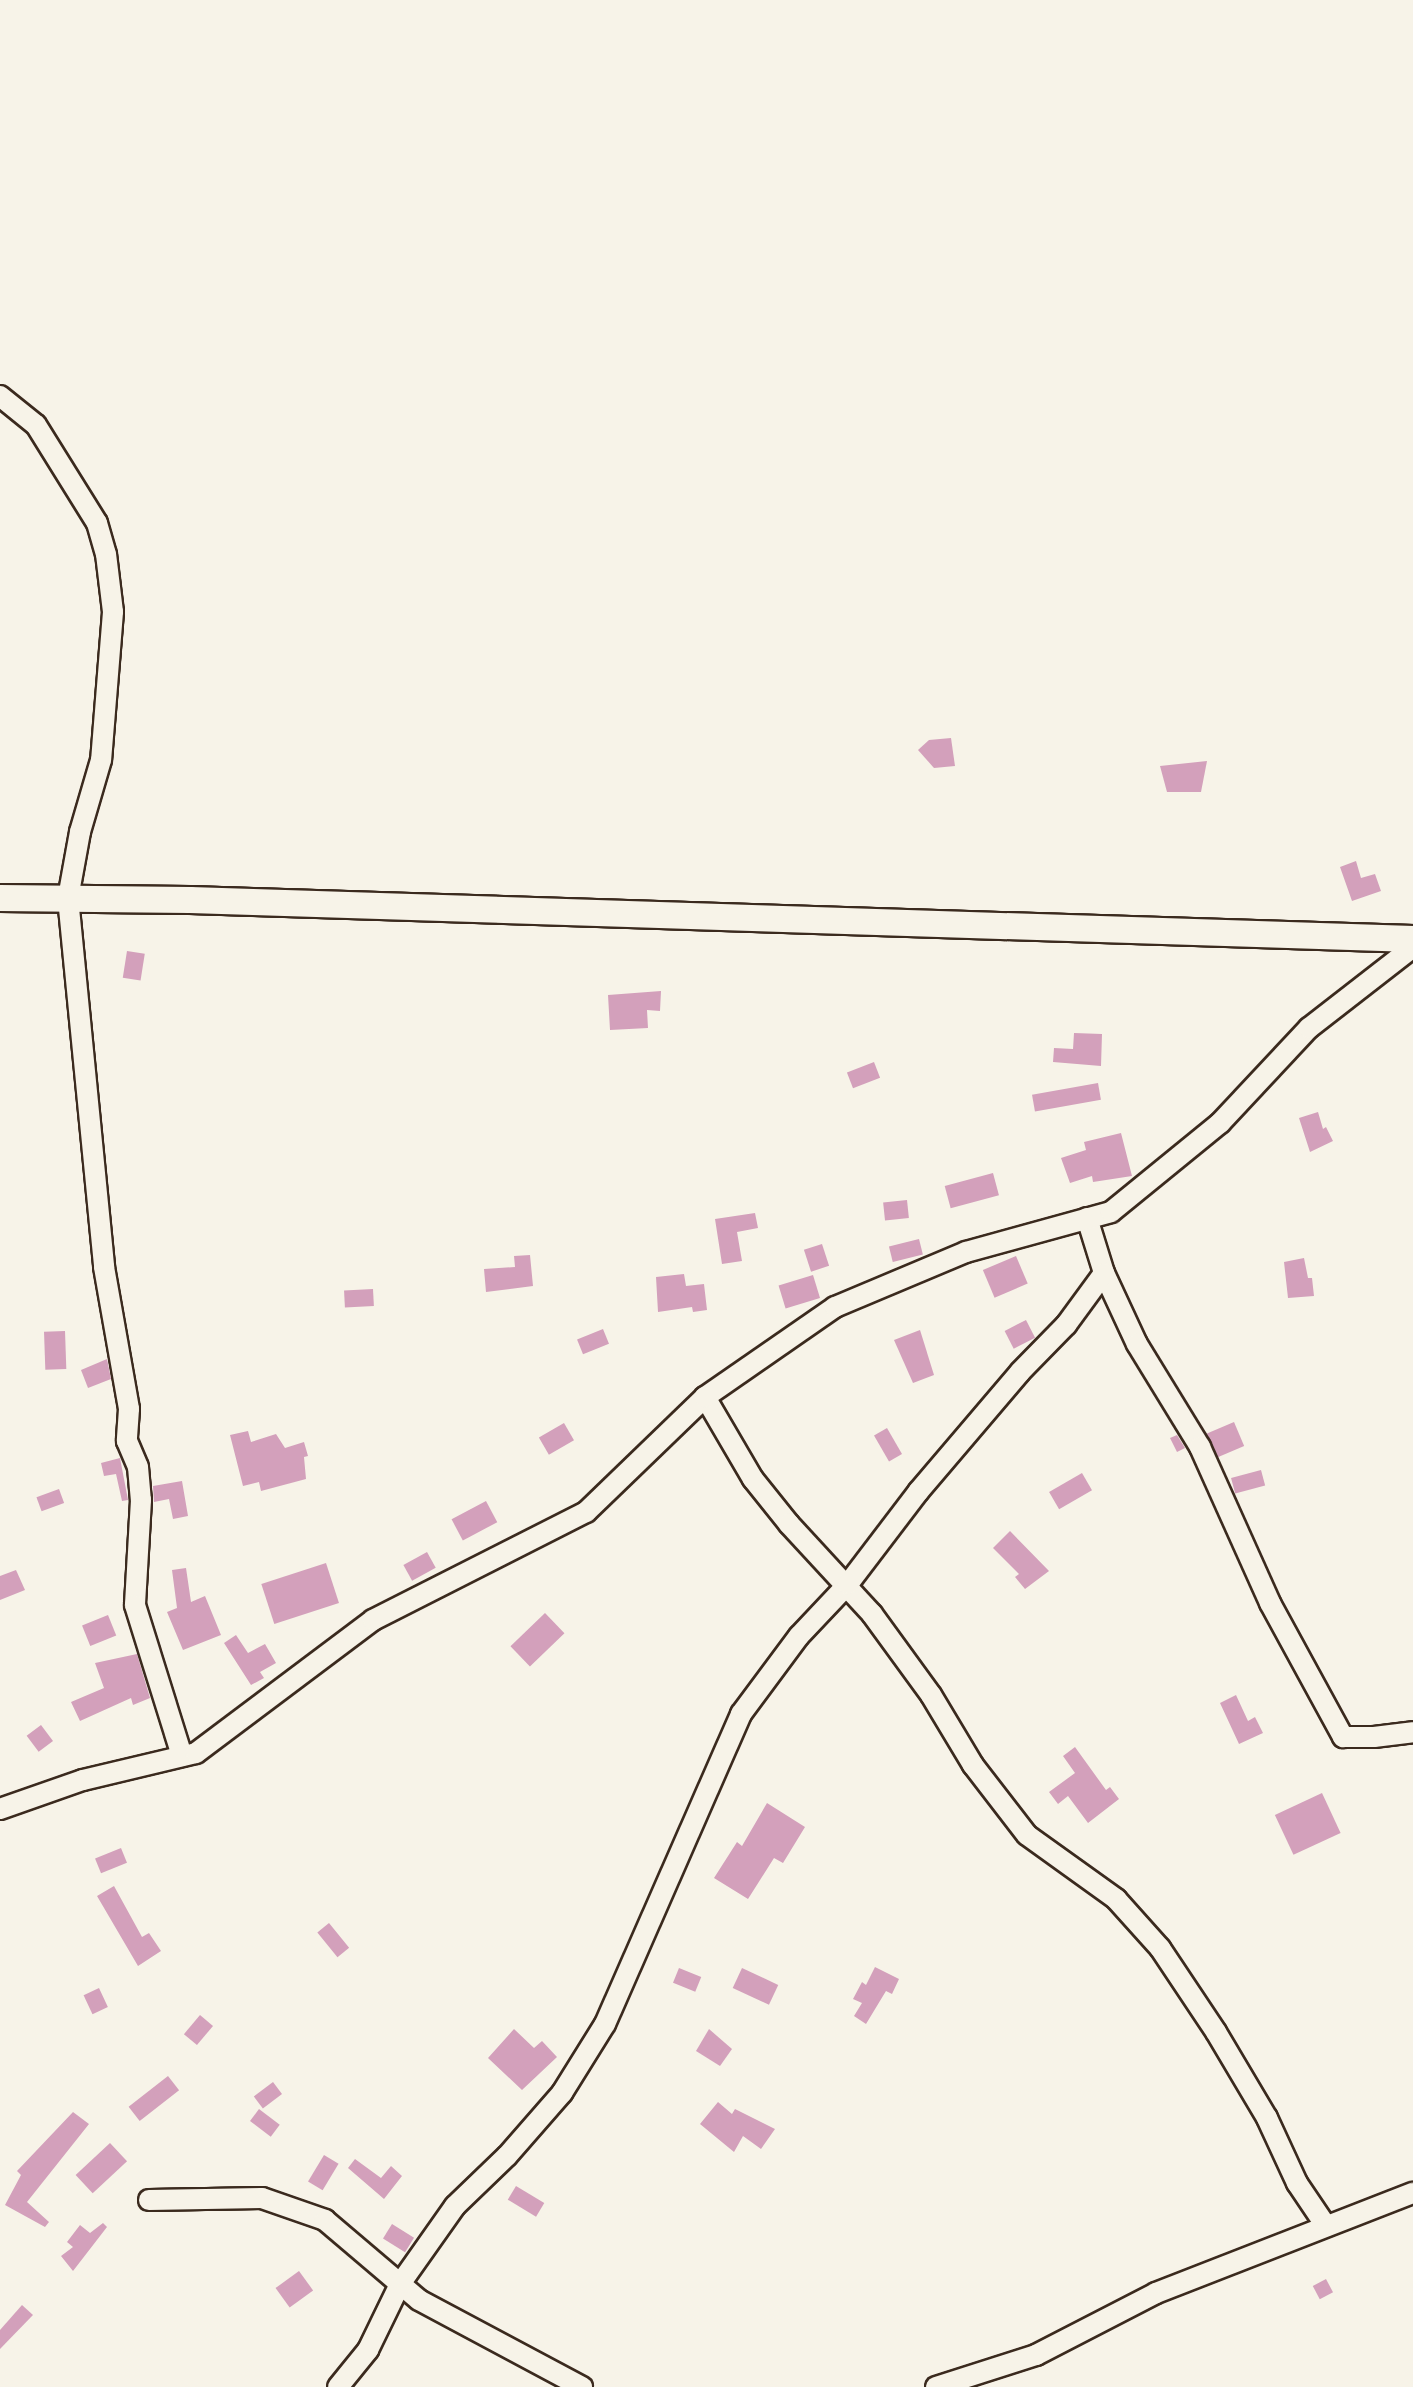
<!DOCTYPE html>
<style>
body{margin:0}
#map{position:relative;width:1413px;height:2387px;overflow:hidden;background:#f7f3e8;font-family:"Architects Daughter",sans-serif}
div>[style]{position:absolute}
.building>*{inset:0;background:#d3a0bb;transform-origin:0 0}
.roads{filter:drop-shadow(2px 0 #3b2a1e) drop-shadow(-2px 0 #3b2a1e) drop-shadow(0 2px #3b2a1e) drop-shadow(0 -2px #3b2a1e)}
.minor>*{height:20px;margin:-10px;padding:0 10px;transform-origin:10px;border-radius:10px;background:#f7f3e8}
.tertiary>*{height:26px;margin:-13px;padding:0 13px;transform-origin:13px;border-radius:13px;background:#f7f3e8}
span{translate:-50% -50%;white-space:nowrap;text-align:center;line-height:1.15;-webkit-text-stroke:8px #f7f3e8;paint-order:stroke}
</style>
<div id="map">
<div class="building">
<i style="clip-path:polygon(951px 738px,955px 766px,934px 768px,918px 750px,929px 740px)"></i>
<i style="clip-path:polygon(1207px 761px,1201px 792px,1167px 792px,1160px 766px)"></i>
<i style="clip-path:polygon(1356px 861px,1361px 878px,1375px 874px,1381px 891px,1352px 901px,1340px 867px)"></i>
<i style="left:127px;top:951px;width:18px;height:27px;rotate:9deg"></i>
<i style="clip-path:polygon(661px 991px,660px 1011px,647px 1010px,648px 1028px,610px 1030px,608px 995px)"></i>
<i style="clip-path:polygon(1074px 1033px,1102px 1034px,1101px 1066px,1053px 1062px,1054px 1048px,1073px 1049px)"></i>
<i style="left:874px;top:1062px;width:17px;height:29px;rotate:69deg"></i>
<i style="left:1098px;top:1083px;width:17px;height:67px;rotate:80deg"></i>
<i style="clip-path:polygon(1318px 1112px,1323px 1129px,1326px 1127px,1333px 1141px,1310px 1152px,1299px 1118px)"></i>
<i style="clip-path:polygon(1121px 1133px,1132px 1176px,1093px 1182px,1092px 1176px,1070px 1183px,1061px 1158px,1086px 1150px,1084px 1142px)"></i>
<i style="left:993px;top:1173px;width:23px;height:50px;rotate:75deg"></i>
<i style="left:907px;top:1200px;width:18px;height:24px;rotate:84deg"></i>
<i style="clip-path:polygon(755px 1213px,758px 1228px,737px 1232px,742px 1261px,722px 1264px,715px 1219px)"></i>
<i style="left:919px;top:1239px;width:16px;height:31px;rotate:76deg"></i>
<i style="left:822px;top:1244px;width:23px;height:19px;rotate:72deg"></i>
<i style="clip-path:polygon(530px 1255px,533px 1286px,486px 1292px,484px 1269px,515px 1267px,514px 1256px)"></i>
<i style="left:1016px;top:1256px;width:30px;height:36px;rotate:67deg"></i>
<i style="clip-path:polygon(1304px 1258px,1308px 1278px,1312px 1278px,1314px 1296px,1288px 1298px,1284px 1262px)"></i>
<i style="clip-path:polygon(684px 1274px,686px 1286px,704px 1284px,707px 1310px,693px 1312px,692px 1307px,658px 1312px,656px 1277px)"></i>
<i style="left:813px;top:1275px;width:24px;height:36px;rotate:73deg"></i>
<i style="left:373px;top:1289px;width:17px;height:29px;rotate:87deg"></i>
<i style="left:1026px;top:1320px;width:20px;height:24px;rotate:63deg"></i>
<i style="left:603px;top:1329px;width:16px;height:28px;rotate:68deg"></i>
<i style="clip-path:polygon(920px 1330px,934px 1375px,913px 1383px,894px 1340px)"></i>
<i style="left:65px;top:1331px;width:38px;height:21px;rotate:88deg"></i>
<i style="clip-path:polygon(107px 1359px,111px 1379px,88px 1388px,81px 1370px)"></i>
<i style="left:1234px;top:1422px;width:26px;height:30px;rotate:67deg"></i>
<i style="left:564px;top:1423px;width:20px;height:29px;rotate:60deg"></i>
<i style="left:887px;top:1428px;width:30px;height:15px;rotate:60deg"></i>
<i style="clip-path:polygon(248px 1431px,251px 1442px,276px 1434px,285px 1448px,304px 1442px,308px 1456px,304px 1457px,306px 1479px,261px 1491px,259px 1482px,243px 1486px,230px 1435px)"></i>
<i style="clip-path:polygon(1177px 1435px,1185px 1448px,1177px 1452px,1170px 1438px)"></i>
<i style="clip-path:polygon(120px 1458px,128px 1500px,122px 1501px,116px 1474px,104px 1476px,101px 1463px)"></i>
<i style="left:1261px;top:1470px;width:16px;height:31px;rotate:75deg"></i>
<i style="left:1082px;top:1473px;width:20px;height:38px;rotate:60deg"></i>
<i style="clip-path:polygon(182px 1481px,188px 1516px,173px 1519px,169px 1499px,154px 1502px,153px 1486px)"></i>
<i style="left:59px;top:1489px;width:15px;height:24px;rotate:70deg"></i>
<i style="left:486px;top:1501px;width:24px;height:39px;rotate:62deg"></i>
<i style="clip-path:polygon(1010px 1531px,1049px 1571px,1025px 1589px,1015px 1577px,1019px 1574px,993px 1548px)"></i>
<i style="left:427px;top:1552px;width:18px;height:27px;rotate:61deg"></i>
<i style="left:326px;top:1563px;width:42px;height:68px;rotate:72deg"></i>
<i style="clip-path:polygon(186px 1568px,191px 1602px,205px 1596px,221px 1635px,183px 1650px,167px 1612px,177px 1608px,172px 1570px)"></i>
<i style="clip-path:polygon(16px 1570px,25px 1590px,0 1600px,0 1576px)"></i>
<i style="left:545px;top:1613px;width:28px;height:48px;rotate:46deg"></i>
<i style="left:108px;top:1615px;width:22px;height:28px;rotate:68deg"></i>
<i style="clip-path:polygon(236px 1635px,248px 1653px,265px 1644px,276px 1663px,260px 1672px,264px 1678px,251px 1685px,224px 1643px)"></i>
<i style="clip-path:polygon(137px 1654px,150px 1698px,133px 1705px,131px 1698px,80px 1721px,71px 1702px,104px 1688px,95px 1663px)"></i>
<i style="clip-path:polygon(1236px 1695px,1248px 1721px,1255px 1717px,1263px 1733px,1239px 1744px,1220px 1703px)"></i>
<i style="left:41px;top:1725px;width:20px;height:18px;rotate:53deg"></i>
<i style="clip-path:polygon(1075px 1747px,1106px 1790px,1110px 1787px,1119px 1799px,1088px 1823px,1068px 1796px,1058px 1804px,1049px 1792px,1075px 1773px,1063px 1756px)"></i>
<i style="left:1322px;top:1793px;width:44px;height:52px;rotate:65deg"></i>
<i style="clip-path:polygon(767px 1803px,805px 1827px,783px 1863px,774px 1858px,748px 1899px,714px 1878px,737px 1842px,742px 1846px)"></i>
<i style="left:121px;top:1848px;width:16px;height:28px;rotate:68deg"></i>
<i style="clip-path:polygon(114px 1886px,142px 1937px,149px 1933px,161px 1951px,138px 1966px,97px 1896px)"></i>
<i style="left:329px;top:1923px;width:32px;height:15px;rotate:51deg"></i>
<i style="clip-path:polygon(875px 1967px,899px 1979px,892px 1994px,886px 1991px,866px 2024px,854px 2016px,862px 2003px,853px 1999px,862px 1982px,866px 1985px)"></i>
<i style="left:679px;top:1968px;width:24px;height:16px;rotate:22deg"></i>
<i style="left:742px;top:1968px;width:40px;height:22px;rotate:25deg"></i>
<i style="left:99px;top:1988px;width:21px;height:17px;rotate:65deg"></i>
<i style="left:200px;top:2015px;width:17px;height:25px;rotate:40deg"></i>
<i style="clip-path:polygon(514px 2029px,534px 2048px,542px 2041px,557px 2057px,522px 2090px,488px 2058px)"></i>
<i style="clip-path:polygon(709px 2029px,732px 2049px,720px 2066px,696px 2051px)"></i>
<i style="left:168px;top:2076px;width:18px;height:50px;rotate:52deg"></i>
<i style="left:273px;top:2082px;width:15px;height:24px;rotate:53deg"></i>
<i style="clip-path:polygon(718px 2102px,732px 2114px,735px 2109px,775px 2129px,761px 2149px,743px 2136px,734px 2152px,700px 2124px)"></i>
<i style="left:259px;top:2109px;width:26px;height:15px;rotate:37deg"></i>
<i style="clip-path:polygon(73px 2112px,89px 2124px,27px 2202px,49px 2222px,45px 2227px,5px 2205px,21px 2175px,17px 2171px)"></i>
<i style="left:110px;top:2143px;width:25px;height:47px;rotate:47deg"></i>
<i style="left:324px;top:2155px;width:17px;height:31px;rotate:31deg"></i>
<i style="clip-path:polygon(355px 2159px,381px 2178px,391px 2166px,402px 2176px,384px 2199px,348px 2168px)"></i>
<i style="left:516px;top:2186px;width:33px;height:16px;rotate:31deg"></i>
<i style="clip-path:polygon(103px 2223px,107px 2227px,73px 2271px,61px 2256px,73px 2247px,67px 2242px,80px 2225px,90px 2233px)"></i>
<i style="left:392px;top:2224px;width:26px;height:17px;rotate:32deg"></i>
<i style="left:299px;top:2271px;width:24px;height:29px;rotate:54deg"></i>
<i style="left:1326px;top:2279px;width:15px;height:15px;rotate:62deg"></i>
<i style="clip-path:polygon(22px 2305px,33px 2315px,0 2349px,0 2330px)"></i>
</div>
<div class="roads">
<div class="minor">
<i style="left:0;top:396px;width:46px;rotate:38.9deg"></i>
<i style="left:36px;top:425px;width:115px;rotate:58.1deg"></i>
<i style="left:97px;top:523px;width:32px;rotate:74deg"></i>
<i style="left:106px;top:554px;width:58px;rotate:83.1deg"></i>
<i style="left:113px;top:612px;width:148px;rotate:94.6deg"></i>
<i style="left:101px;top:760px;width:75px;rotate:106.3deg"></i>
<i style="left:80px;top:832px;width:67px;rotate:100.3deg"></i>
<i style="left:68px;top:898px;width:371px;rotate:84.4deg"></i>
<i style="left:104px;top:1267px;width:144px;rotate:80deg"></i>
<i style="left:129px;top:1409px;width:32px;rotate:94deg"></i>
<i style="left:127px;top:1441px;width:28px;rotate:67deg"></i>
<i style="left:138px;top:1467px;width:33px;rotate:85deg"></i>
<i style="left:141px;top:1500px;width:105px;rotate:93.3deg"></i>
<i style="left:135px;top:1605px;width:158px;rotate:72.7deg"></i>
<i style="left:1087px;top:1218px;width:58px;rotate:72.8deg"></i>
<i style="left:1104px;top:1273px;width:78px;rotate:65.1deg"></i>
<i style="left:1137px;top:1344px;width:121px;rotate:58.5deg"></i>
<i style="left:1200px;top:1447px;width:171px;rotate:65.8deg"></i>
<i style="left:1270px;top:1603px;width:153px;rotate:61.4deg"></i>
<i style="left:1343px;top:1737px;width:31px"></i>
<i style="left:1374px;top:1737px;width:39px;rotate:-7deg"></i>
<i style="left:705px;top:1397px;width:95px;rotate:59.7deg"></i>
<i style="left:753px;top:1479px;width:58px;rotate:51.3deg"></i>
<i style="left:789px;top:1524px;width:122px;rotate:47.3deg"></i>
<i style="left:872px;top:1614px;width:100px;rotate:53.9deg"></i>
<i style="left:931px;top:1695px;width:82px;rotate:59deg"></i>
<i style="left:973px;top:1765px;width:88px;rotate:52.4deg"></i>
<i style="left:1027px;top:1835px;width:110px;rotate:35.7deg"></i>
<i style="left:1116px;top:1899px;width:66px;rotate:48.1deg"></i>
<i style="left:1160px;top:1948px;width:101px;rotate:56.3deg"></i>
<i style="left:1216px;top:2032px;width:100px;rotate:59.3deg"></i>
<i style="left:1267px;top:2118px;width:72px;rotate:65.2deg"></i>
<i style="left:1297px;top:2183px;width:52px;rotate:56deg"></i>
<i style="left:0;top:1809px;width:88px;rotate:-19.3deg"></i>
<i style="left:83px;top:1780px;width:116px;rotate:-13.4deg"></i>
<i style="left:196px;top:1753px;width:221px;rotate:-36.9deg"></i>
<i style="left:373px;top:1620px;width:239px;rotate:-26.9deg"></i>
<i style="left:586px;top:1512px;width:165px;rotate:-44deg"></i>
<i style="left:705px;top:1397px;width:158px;rotate:-34.7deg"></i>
<i style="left:835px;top:1307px;width:142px;rotate:-22.8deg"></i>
<i style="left:966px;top:1252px;width:150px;rotate:-15.4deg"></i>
<i style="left:1111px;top:1212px;width:141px;rotate:-39.2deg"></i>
<i style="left:1220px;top:1123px;width:130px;rotate:-46.9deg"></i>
<i style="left:1309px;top:1028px;width:132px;rotate:-37.9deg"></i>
<i style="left:149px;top:2200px;width:113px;rotate:-1deg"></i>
<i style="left:262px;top:2198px;width:67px;rotate:19.2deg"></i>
<i style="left:325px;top:2220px;width:123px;rotate:40.4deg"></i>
<i style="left:419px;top:2300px;width:185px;rotate:28.1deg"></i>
<i style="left:338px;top:2387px;width:48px;rotate:-51deg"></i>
<i style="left:368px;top:2350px;width:73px;rotate:-64.1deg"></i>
<i style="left:400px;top:2284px;width:95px;rotate:-54.8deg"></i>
<i style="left:455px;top:2206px;width:72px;rotate:-43.9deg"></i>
<i style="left:507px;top:2156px;width:84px;rotate:-48.9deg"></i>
<i style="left:562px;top:2093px;width:81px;rotate:-58.1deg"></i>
<i style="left:605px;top:2024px;width:339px;rotate:-66.3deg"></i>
<i style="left:741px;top:1714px;width:97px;rotate:-53.4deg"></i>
<i style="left:799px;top:1636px;width:71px;rotate:-46.7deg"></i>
<i style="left:848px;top:1584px;width:116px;rotate:-52.7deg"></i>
<i style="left:918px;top:1492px;width:157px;rotate:-49.6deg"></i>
<i style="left:1020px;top:1372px;width:66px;rotate:-45.6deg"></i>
<i style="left:1066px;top:1325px;width:64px;rotate:-53.8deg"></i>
<i style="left:936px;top:2387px;width:105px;rotate:-17.7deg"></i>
<i style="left:1036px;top:2355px;width:135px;rotate:-27.3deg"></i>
<i style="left:1156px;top:2293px;width:276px;rotate:-21.3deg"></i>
</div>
<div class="tertiary">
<i style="left:0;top:898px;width:190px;rotate:0.6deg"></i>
<i style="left:190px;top:900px;width:1224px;rotate:1.83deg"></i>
</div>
</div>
</div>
